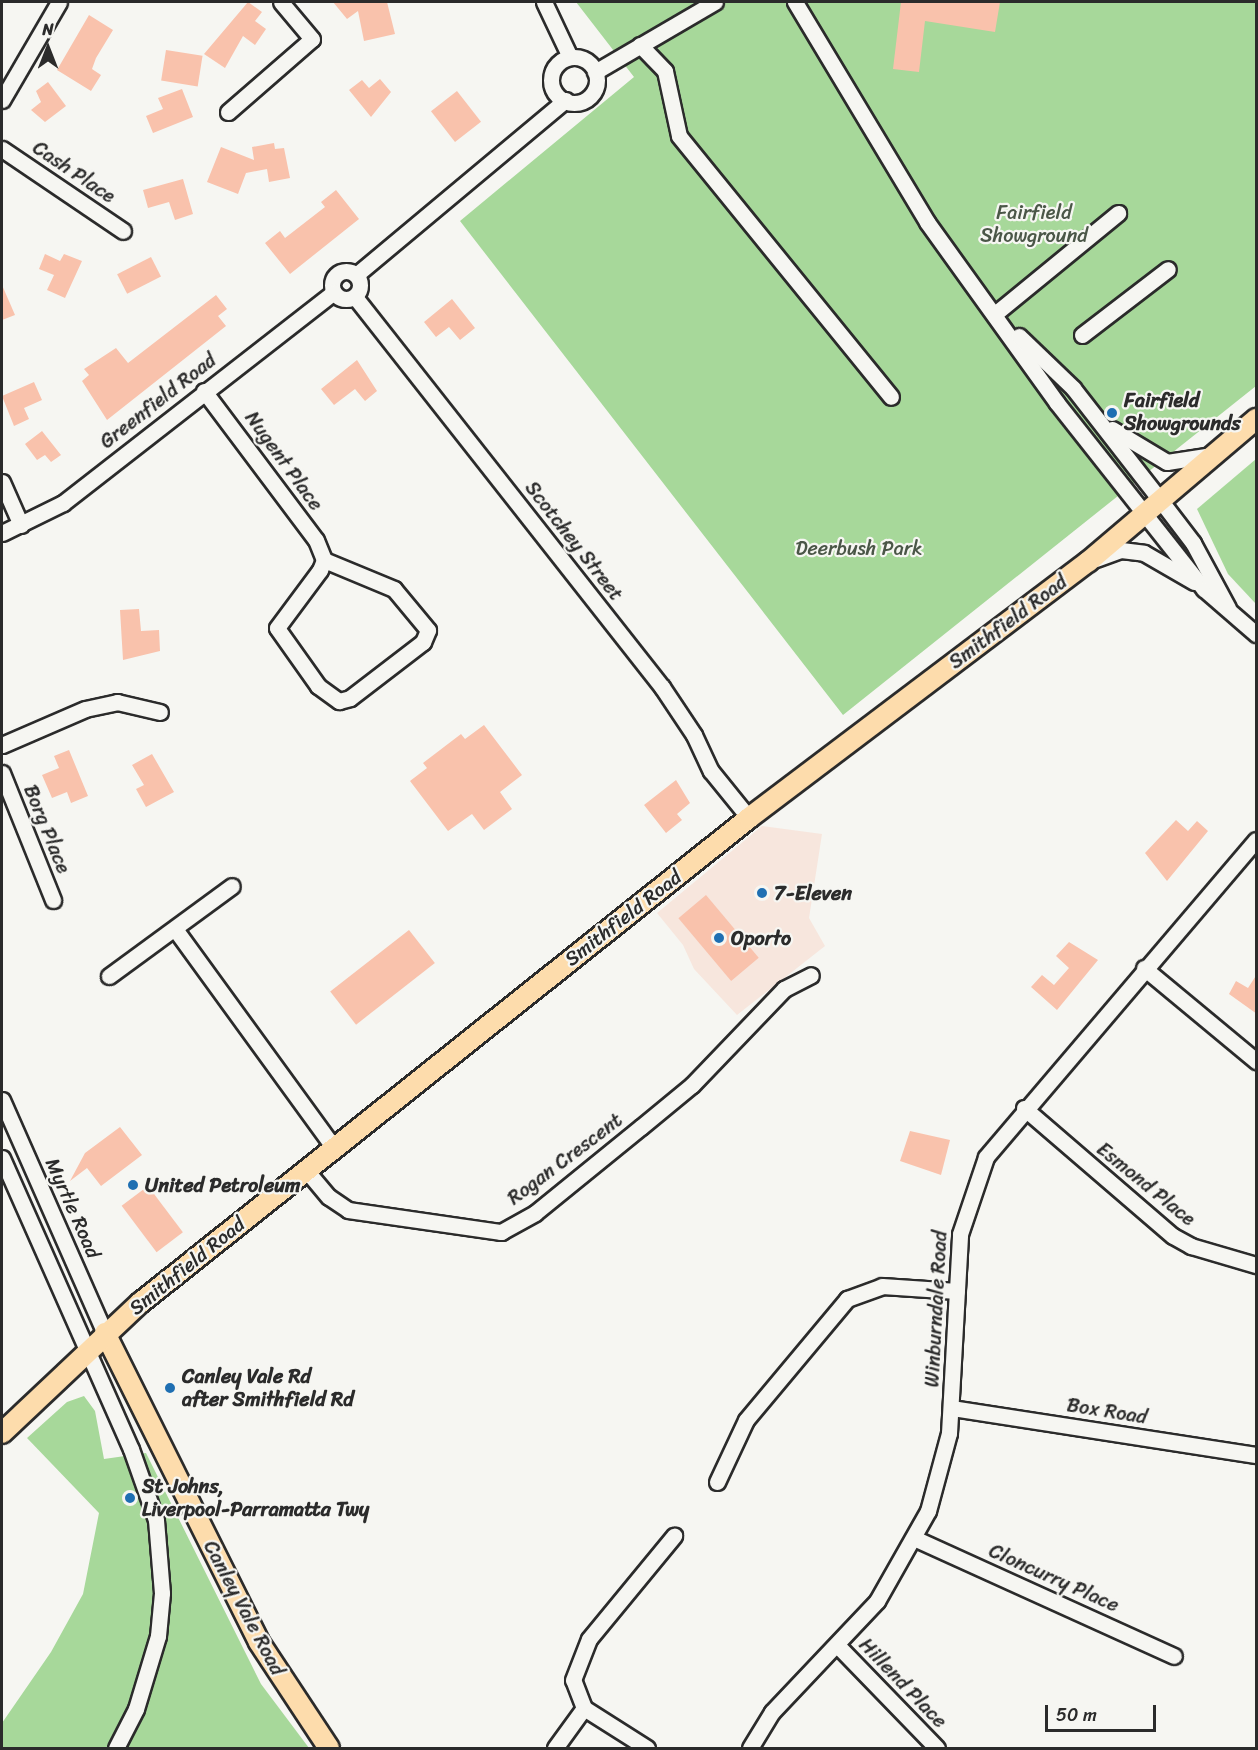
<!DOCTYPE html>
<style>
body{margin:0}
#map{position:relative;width:1258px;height:1750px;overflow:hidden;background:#f6f6f2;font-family:Sriracha,sans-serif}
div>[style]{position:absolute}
.built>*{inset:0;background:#f7e6dd}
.green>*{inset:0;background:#a7d89a}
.building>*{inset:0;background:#f9c2ac;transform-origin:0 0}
.roads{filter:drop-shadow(2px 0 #2b2b2b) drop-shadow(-2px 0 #2b2b2b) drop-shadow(0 2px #2b2b2b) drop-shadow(0 -2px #2b2b2b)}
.minor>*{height:15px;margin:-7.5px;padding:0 7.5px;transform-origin:7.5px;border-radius:7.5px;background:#f6f6f2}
.minor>.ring{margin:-7.5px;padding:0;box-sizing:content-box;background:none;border:15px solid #f6f6f2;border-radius:50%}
.major>*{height:20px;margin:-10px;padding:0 10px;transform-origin:10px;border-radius:10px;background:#fddcac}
.dots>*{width:16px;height:16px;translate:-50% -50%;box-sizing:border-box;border:3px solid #f6f6f2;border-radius:50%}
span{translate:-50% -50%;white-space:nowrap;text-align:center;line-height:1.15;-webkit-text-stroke:4.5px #f6f6f2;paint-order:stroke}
.street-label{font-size:20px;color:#2b2b2b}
.park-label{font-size:20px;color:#4a5647}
.poi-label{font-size:20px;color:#2b2b2b;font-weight:700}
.left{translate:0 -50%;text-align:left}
.frame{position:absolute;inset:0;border:3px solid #2b2b2b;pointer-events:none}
.north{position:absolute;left:18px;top:18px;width:60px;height:60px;-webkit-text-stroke:4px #f6f6f2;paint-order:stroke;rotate:0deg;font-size:16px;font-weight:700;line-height:24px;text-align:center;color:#2b2b2b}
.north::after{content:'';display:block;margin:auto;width:21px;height:27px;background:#2b2b2b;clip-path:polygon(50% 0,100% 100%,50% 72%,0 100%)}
.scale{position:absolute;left:1045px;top:1705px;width:111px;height:27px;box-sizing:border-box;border:3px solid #2b2b2b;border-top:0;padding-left:8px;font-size:18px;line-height:21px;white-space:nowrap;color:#2b2b2b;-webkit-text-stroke:4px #f6f6f2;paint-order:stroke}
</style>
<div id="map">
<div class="built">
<i style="clip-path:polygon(762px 826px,822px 834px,809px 918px,825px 946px,737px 1015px,694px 969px,683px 945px,657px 913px)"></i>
</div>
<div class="green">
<i style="clip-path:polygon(576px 2px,1256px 2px,1256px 386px,843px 715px,460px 221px,634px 77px)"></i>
<i style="clip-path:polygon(1256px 459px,1256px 604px,1228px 574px,1197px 509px)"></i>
<i style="clip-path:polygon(84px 1396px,95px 1411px,104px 1459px,146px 1453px,261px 1684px,309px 1748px,2px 1748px,2px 1723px,51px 1652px,83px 1594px,99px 1513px,27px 1438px,67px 1402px)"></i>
</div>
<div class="building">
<i style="clip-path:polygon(248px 2px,262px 12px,255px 21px,266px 29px,255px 45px,243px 36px,225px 68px,204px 54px)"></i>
<i style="clip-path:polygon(333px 2px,387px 2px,395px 34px,364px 41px,358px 11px,347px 19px)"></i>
<i style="clip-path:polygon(901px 2px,1000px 2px,995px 32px,925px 21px,919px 72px,893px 69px)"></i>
<i style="clip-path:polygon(89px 15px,113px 30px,96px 58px,92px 69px,101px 75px,91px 91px,57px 70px)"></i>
<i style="left:166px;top:50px;width:37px;height:31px;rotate:9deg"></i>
<i style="clip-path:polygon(380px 79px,391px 92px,371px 117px,349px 90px,362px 80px,369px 88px)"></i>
<i style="clip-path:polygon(48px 82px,66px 106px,45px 122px,31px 110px,41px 102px,36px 91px)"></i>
<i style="clip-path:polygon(182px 89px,193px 117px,153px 133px,146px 116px,163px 109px,158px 98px)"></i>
<i style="left:457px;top:91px;width:39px;height:33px;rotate:52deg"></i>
<i style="clip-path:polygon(274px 143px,275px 149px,284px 148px,290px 178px,269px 182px,267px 169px,246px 173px,238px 194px,207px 182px,221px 147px,254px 160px,252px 147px)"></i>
<i style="clip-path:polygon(183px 179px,193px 214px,175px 220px,169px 202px,148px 208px,143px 190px)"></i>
<i style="clip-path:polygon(336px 190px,359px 219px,290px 274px,265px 243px,280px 231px,285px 238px,325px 207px,321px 202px)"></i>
<i style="clip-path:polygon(45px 254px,60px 261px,64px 254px,82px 261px,65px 298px,47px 290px,54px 275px,39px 269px)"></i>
<i style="left:151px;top:257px;width:22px;height:38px;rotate:63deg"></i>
<i style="clip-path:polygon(2px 285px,15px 315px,2px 320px)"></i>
<i style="clip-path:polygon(216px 295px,227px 309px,218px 316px,226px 326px,107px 420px,82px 381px,89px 375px,84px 369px,116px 348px,128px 363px)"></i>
<i style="clip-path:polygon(452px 299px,475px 328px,460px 340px,449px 327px,436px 337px,424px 322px)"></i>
<i style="clip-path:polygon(357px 360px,377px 391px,365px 401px,355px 389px,334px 405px,321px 389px)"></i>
<i style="clip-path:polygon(34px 382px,42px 400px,24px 408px,29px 419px,14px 426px,2px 396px)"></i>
<i style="clip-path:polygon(42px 431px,61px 455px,51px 462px,45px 455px,37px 460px,25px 444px)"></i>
<i style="clip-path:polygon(139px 609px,141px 631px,159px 630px,160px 651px,123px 660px,120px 610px)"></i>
<i style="clip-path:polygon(484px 725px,522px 775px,500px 792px,512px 809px,484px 830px,472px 814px,448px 831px,410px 781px,427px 768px,423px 763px,461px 734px,465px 739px)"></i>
<i style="clip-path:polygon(69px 750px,88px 796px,71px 803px,67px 792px,52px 798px,42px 775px,59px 768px,54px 756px)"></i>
<i style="clip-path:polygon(152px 754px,174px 792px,146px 807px,136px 789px,144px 785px,132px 765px)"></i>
<i style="clip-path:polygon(676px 780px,690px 803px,677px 814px,682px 820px,666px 833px,644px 805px)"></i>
<i style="clip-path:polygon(1176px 820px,1188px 831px,1197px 821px,1208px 831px,1167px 881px,1145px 853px)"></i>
<i style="left:706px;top:895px;width:82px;height:36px;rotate:50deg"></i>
<i style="left:409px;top:930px;width:42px;height:100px;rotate:52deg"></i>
<i style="clip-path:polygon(1069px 942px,1098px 960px,1057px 1010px,1031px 987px,1042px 975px,1054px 985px,1069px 968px,1056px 956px)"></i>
<i style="clip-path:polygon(1257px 974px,1257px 1014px,1229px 994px,1236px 981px,1248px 988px)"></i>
<i style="clip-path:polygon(120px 1127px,142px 1155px,101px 1186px,87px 1168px,70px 1181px,85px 1153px)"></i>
<i style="clip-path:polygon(910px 1131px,950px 1140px,941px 1175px,900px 1161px)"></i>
<i style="left:148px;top:1186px;width:58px;height:33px;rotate:53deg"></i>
</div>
<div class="roads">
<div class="minor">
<i style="left:544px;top:2px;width:61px;rotate:64.7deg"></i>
<i style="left:795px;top:2px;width:257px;rotate:59deg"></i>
<i style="left:927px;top:222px;width:223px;rotate:54.3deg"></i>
<i style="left:1057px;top:403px;width:237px;rotate:51.7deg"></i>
<i style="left:1204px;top:589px;width:69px;rotate:40.9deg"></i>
<i style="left:640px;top:45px;width:36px;rotate:46deg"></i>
<i style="left:665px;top:71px;width:66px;rotate:77.8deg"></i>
<i style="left:679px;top:136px;width:336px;rotate:50.9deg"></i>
<i class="ring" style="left:551px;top:57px;width:31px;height:31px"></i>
<i style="left:595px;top:72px;width:139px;rotate:-30.3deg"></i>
<i style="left:2px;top:100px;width:113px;rotate:-59.8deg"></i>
<i style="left:228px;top:112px;width:111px;rotate:-41deg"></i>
<i style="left:312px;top:39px;width:48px;rotate:-130deg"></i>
<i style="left:2px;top:149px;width:146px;rotate:34.1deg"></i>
<i class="ring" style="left:332px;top:271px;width:13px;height:13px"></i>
<i style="left:356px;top:275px;width:273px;rotate:-39.9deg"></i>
<i style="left:355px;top:297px;width:496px;rotate:51.8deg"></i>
<i style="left:662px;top:687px;width:58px;rotate:56.3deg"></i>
<i style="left:694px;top:735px;width:40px;rotate:65deg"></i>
<i style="left:711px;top:771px;width:60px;rotate:51deg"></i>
<i style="left:996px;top:313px;width:158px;rotate:-39.3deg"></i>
<i style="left:1082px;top:335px;width:108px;rotate:-37.5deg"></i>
<i style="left:1019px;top:336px;width:75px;rotate:43.9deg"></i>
<i style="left:1073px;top:388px;width:143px;rotate:52.1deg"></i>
<i style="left:1161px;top:501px;width:53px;rotate:52.7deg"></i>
<i style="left:1193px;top:543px;width:74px;rotate:61.7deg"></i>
<i style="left:204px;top:391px;width:186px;rotate:53.1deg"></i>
<i style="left:316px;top:540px;width:22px;rotate:68deg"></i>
<i style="left:324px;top:560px;width:11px;rotate:112deg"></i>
<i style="left:320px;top:570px;width:72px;rotate:126.6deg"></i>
<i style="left:277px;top:628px;width:71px;rotate:54.7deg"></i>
<i style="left:318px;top:686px;width:26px;rotate:36deg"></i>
<i style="left:339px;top:701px;width:11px;rotate:-15deg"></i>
<i style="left:350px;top:698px;width:92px;rotate:-37.5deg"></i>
<i style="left:423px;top:642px;width:13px;rotate:-67deg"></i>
<i style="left:428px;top:630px;width:53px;rotate:-129.7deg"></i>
<i style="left:394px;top:589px;width:76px;rotate:-157.5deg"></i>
<i style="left:1112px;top:429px;width:64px;rotate:31deg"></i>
<i style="left:1167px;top:462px;width:46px;rotate:-8.8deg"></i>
<i style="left:2px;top:482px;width:47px;rotate:66.2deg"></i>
<i style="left:2px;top:533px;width:68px;rotate:-26.2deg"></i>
<i style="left:63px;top:503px;width:343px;rotate:-37.9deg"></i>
<i style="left:1096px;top:559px;width:27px;rotate:-20deg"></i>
<i style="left:1121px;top:550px;width:23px;rotate:7deg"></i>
<i style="left:1144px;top:553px;width:58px;rotate:30.1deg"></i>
<i style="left:2px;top:745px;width:90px;rotate:-23.4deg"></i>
<i style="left:85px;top:709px;width:33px;rotate:-12deg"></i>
<i style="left:117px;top:702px;width:44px;rotate:13.1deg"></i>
<i style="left:2px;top:773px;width:137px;rotate:68.1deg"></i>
<i style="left:175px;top:929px;width:271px;rotate:54deg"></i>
<i style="left:1144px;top:968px;width:146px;rotate:39.7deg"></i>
<i style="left:109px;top:976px;width:152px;rotate:-36.2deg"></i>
<i style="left:2px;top:1100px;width:255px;rotate:66.2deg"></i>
<i style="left:1024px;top:1108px;width:196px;rotate:40.7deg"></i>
<i style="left:1173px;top:1236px;width:21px;rotate:29deg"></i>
<i style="left:1191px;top:1246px;width:68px;rotate:16.3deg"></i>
<i style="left:2px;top:1158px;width:318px;rotate:66.1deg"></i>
<i style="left:131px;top:1449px;width:75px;rotate:70.6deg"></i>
<i style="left:156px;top:1520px;width:73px;rotate:85.3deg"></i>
<i style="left:162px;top:1593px;width:43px;rotate:95.3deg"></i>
<i style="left:158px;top:1636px;width:76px;rotate:106.8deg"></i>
<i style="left:136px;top:1709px;width:44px;rotate:117.1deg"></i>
<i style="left:306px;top:1170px;width:35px;rotate:50deg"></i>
<i style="left:329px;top:1197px;width:23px;rotate:34deg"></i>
<i style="left:348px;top:1210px;width:155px;rotate:8.2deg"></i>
<i style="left:501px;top:1232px;width:39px;rotate:-29deg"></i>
<i style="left:535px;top:1213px;width:136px;rotate:-39.1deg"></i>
<i style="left:641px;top:1127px;width:66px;rotate:-39.5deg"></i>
<i style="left:692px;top:1085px;width:133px;rotate:-46.2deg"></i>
<i style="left:784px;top:989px;width:30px;rotate:-27deg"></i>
<i style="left:952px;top:1408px;width:308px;rotate:8.8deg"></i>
<i style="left:717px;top:1482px;width:68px;rotate:-64.9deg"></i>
<i style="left:746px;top:1420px;width:158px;rotate:-50.1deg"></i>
<i style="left:847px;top:1299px;width:37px;rotate:-20deg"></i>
<i style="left:882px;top:1286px;width:75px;rotate:3.8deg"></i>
<i style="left:916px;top:1539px;width:283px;rotate:24.4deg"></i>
<i style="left:838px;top:1646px;width:142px;rotate:45.9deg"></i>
<i style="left:555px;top:1748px;width:49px;rotate:-54.1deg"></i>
<i style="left:647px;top:1748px;width:75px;rotate:-147.6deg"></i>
<i style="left:584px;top:1708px;width:30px;rotate:-111deg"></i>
<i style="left:573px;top:1680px;width:44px;rotate:-68.7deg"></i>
<i style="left:589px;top:1639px;width:134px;rotate:-50.5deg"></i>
<i style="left:750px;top:1748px;width:42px;rotate:-58.6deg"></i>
<i style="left:772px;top:1712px;width:153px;rotate:-46.6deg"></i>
<i style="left:877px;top:1601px;width:103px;rotate:-60.5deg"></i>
<i style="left:928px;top:1511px;width:81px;rotate:-74.9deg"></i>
<i style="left:949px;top:1433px;width:199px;rotate:-86.8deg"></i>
<i style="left:960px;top:1234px;width:81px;rotate:-71.3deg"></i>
<i style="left:986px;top:1157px;width:416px;rotate:-49.6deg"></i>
</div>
<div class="major">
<i style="left:105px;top:1333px;width:345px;rotate:63.5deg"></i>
<i style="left:259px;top:1642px;width:127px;rotate:56.6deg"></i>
<i style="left:2px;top:1433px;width:190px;rotate:-43.3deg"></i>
<i style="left:140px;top:1303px;width:779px;rotate:-38.53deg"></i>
<i style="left:749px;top:818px;width:425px;rotate:-37.1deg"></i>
<i style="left:1088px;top:562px;width:221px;rotate:-40.4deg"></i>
</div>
</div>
<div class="dots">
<i style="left:1112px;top:413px;background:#1f6fb2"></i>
<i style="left:762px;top:893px;background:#1f6fb2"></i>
<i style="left:719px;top:938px;background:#1f6fb2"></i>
<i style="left:133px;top:1185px;background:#1f6fb2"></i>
<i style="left:170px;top:1388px;background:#1f6fb2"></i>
<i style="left:130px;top:1498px;background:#1f6fb2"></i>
</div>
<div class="street-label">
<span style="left:74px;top:172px;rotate:34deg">Cash Place</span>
<span style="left:158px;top:401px;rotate:-38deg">Greenfield Road</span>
<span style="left:284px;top:461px;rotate:54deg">Nugent Place</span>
<span style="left:574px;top:541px;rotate:52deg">Scotchey Street</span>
<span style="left:1008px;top:622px;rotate:-37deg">Smithfield Road</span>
<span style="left:47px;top:829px;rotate:68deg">Borg Place</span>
<span style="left:623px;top:918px;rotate:-38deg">Smithfield Road</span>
<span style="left:565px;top:1159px;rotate:-37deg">Rogan Crescent</span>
<span style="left:1146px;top:1184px;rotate:39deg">Esmond Place</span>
<span style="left:73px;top:1208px;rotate:66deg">Myrtle Road</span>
<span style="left:187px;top:1266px;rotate:-39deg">Smithfield Road</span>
<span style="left:936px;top:1309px;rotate:-87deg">Winburndale Road</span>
<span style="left:1107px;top:1411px;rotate:9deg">Box Road</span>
<span style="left:1054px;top:1578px;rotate:24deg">Cloncurry Place</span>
<span style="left:244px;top:1608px;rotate:62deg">Canley Vale Road</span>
<span style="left:903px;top:1683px;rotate:46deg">Hillend Place</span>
</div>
<div class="park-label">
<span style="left:1034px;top:224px">Fairfield<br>Showground</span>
<span style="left:859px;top:548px">Deerbush Park</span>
</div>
<div class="poi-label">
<span class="left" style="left:1124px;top:412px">Fairfield<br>Showgrounds</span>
<span class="left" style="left:774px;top:893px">7-Eleven</span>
<span class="left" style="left:731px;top:938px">Oporto</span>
<span class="left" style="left:145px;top:1185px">United Petroleum</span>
<span class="left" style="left:182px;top:1388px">Canley Vale Rd<br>after Smithfield Rd</span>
<span class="left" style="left:142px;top:1498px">St Johns,<br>Liverpool-Parramatta Twy</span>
</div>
<div class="frame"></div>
<div class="north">N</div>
<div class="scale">50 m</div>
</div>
